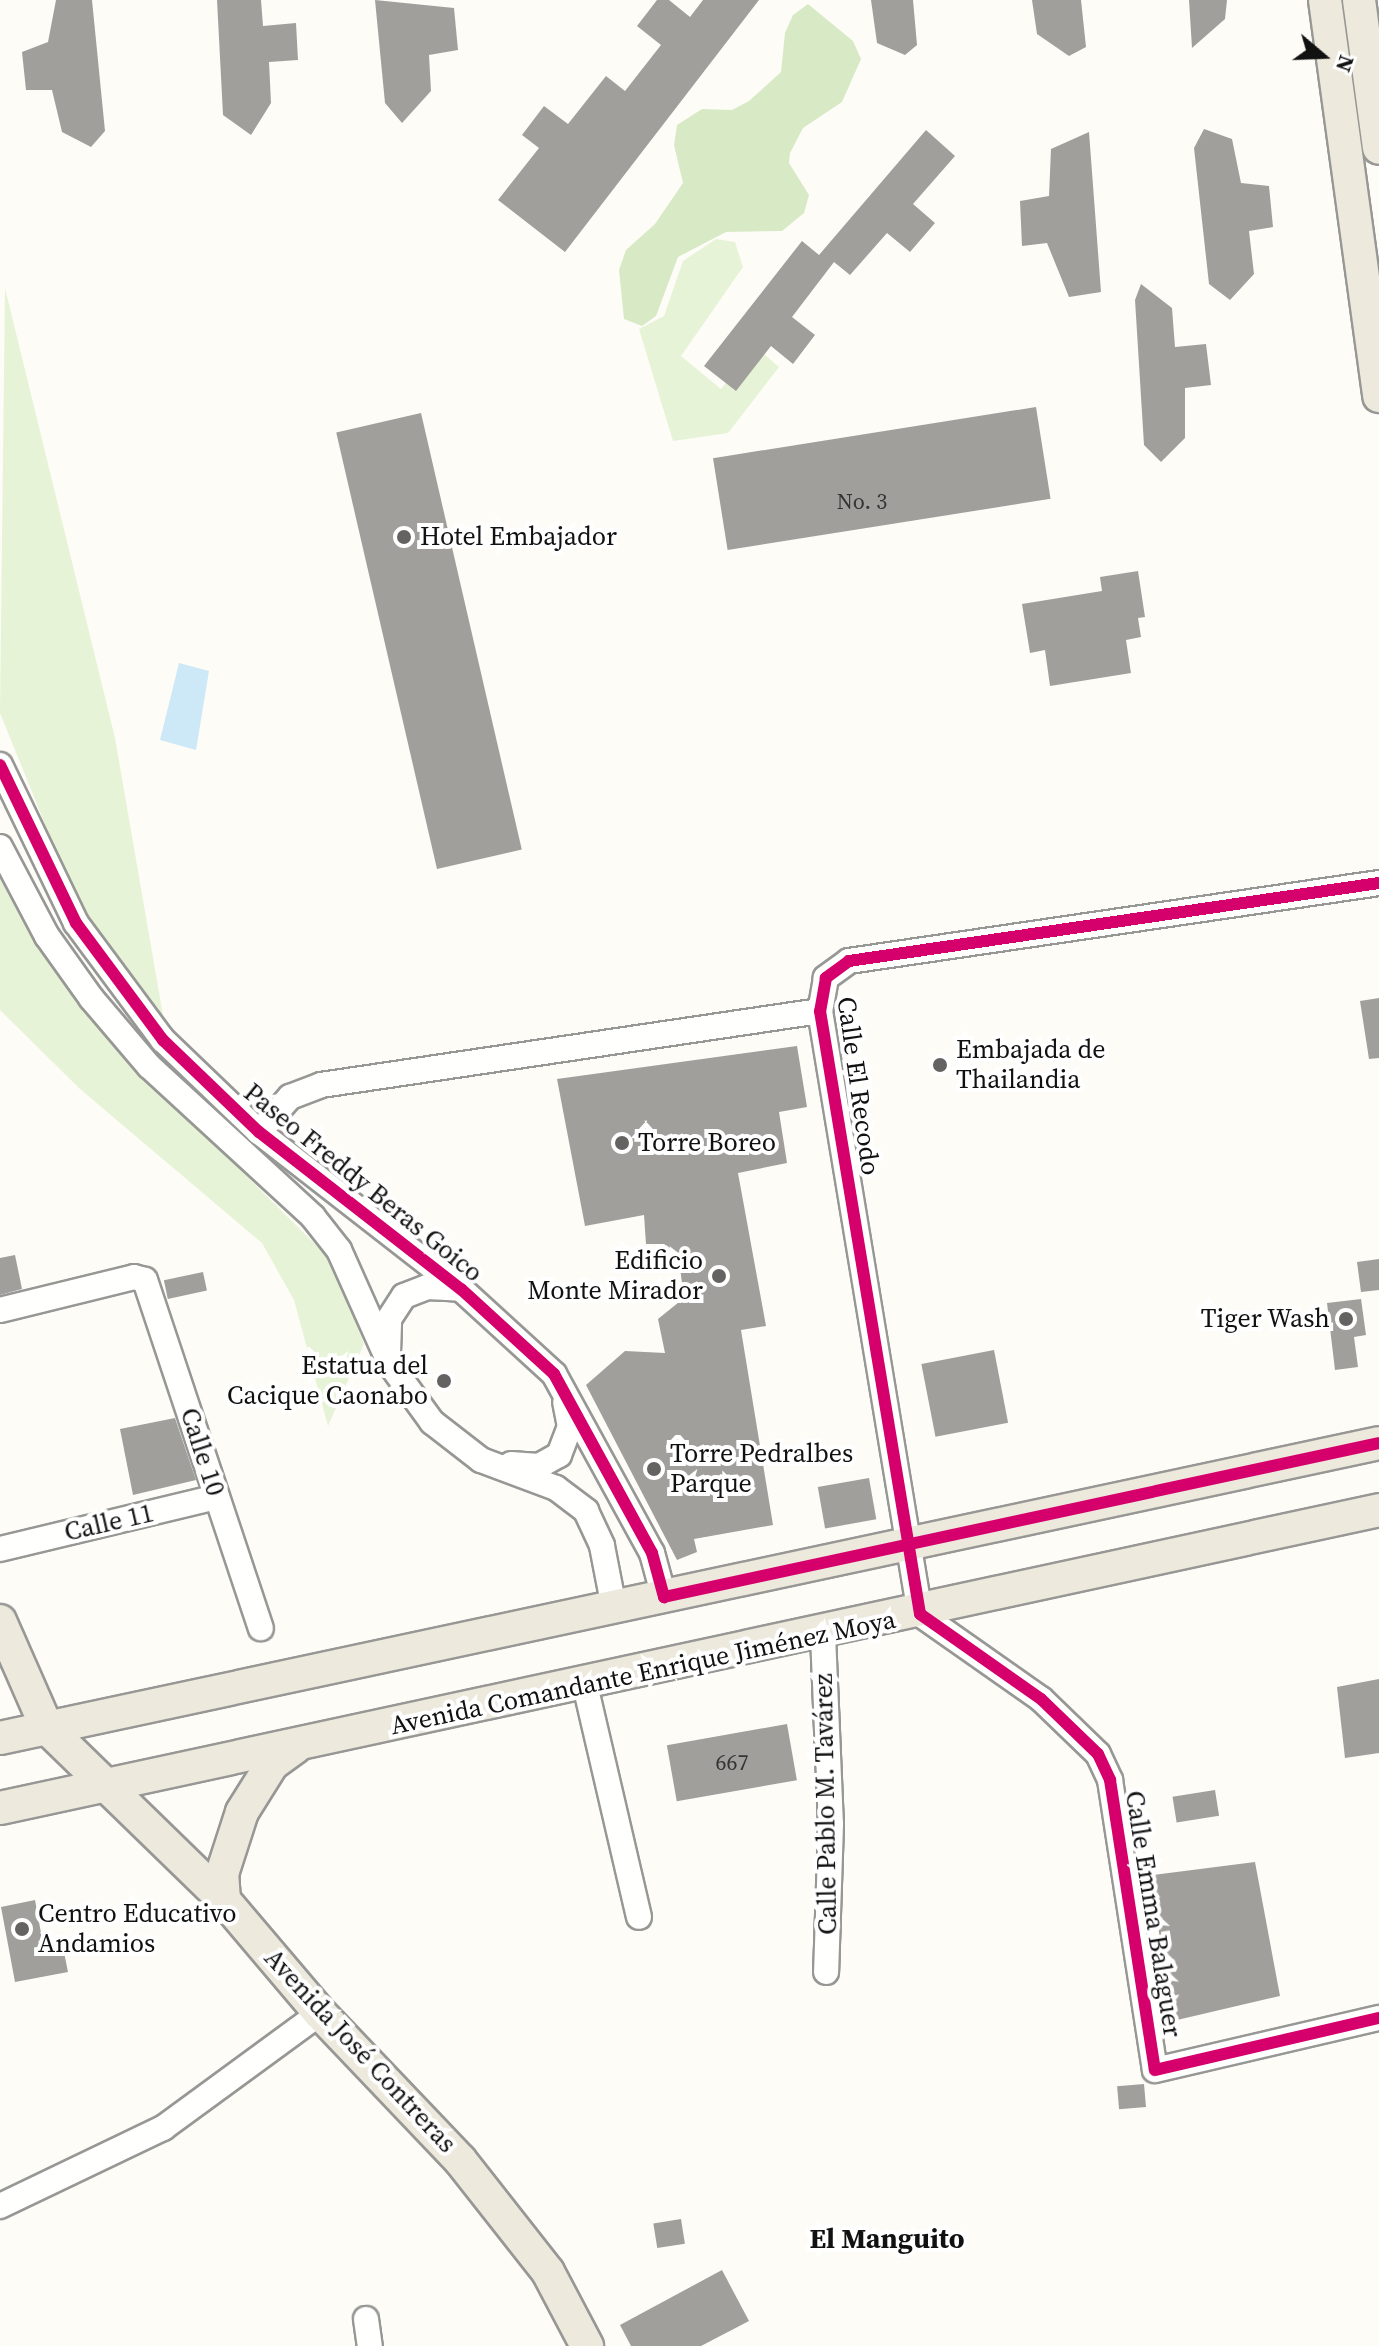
<!DOCTYPE html>
<meta charset="utf-8">
<style>
body{margin:0}
#map{position:relative;width:1379px;height:2346px;overflow:hidden;background:#fdfcf7;font-family:"Source Serif 4",serif}
div>[style]{position:absolute}
.green>*{inset:0;background:#e7f3d7}
.forest>*{inset:0;background:#d8eac5}
.water>*{inset:0;background:#cde8f7}
.building>*{inset:0;background:#a19f9c;transform-origin:0 0}
.roads{filter:drop-shadow(2px 0 #979795) drop-shadow(-2px 0 #979795) drop-shadow(0 2px #979795) drop-shadow(0 -2px #979795)}
.minor>*{height:24px;margin:-12px;padding:0 12px;transform-origin:12px;border-radius:12px;background:#fffffe}
.major>*{height:32px;margin:-16px;padding:0 16px;transform-origin:16px;border-radius:16px;background:#ede9dc}
.cycleway>*{height:12px;margin:-6px;padding:0 6px;transform-origin:6px;border-radius:6px;background:#d6006c}
.dots>*{width:22px;height:22px;translate:-50% -50%;box-sizing:border-box;border:4px solid #fff;border-radius:50%}
span{translate:-50% -50%;white-space:nowrap;text-align:center;line-height:1.15;-webkit-text-stroke:8px #fff;paint-order:stroke}
.number-label{font-size:22px;color:#353434}
.number-label span{-webkit-text-stroke-width:0}
.poi-label{font-size:26px;color:#111}
.left{translate:0 -50%;text-align:left}
.right{translate:-100% -50%;text-align:right}
.street-label{font-size:26px;color:#111}
.neighbourhood-label{font-size:28px;color:#111;font-weight:700}
.north{position:absolute;left:1283px;top:16px;width:80px;height:80px;-webkit-text-stroke:6px #fff;paint-order:stroke;rotate:109deg;font-size:22px;font-weight:700;line-height:32px;text-align:center;color:#111}
.north::after{content:'';display:block;margin:auto;width:28px;height:36px;background:#111;clip-path:polygon(50% 0,100% 100%,50% 72%,0 100%)}
</style>
<div id="map">
<div class="green">
<i style="clip-path:polygon(716px 239px,735px 242px,743px 267px,681px 356px,721px 389px,755px 346px,779px 367px,728px 433px,673px 441px,639px 329px,664px 316px,683px 261px)"></i>
<i style="clip-path:polygon(5px 288px,115px 738px,165px 1027px,73px 893px,0 713px)"></i>
<i style="clip-path:polygon(0 872px,139px 1069px,332px 1261px,364px 1344px,328px 1426px,294px 1300px,262px 1243px,80px 1089px,0 1010px)"></i>
</div>
<div class="forest">
<i style="clip-path:polygon(808px 4px,853px 41px,861px 59px,842px 102px,803px 128px,790px 153px,789px 163px,809px 195px,804px 213px,782px 231px,726px 232px,678px 257px,656px 316px,642px 326px,624px 319px,619px 270px,626px 250px,655px 224px,683px 183px,674px 145px,677px 125px,702px 109px,732px 110px,749px 101px,781px 72px,785px 33px,793px 15px)"></i>
</div>
<div class="water">
<i style="clip-path:polygon(179px 663px,209px 671px,196px 750px,160px 740px)"></i>
</div>
<div class="building">
<i style="clip-path:polygon(56px 0,92px 0,105px 131px,91px 147px,62px 132px,52px 90px,26px 90px,22px 52px,48px 42px)"></i>
<i style="clip-path:polygon(217px 0,261px 0,263px 26px,296px 23px,298px 60px,269px 62px,271px 103px,251px 135px,223px 115px)"></i>
<i style="clip-path:polygon(375px 0,454px 8px,458px 50px,429px 55px,431px 91px,402px 123px,385px 103px)"></i>
<i style="clip-path:polygon(657px 0,669px 0,690px 17px,703px 0,759px 0,565px 252px,498px 200px,539px 148px,522px 135px,544px 106px,568px 124px,606px 76px,625px 91px,661px 45px,637px 26px)"></i>
<i style="clip-path:polygon(871px 0,913px 0,917px 45px,905px 55px,877px 43px)"></i>
<i style="clip-path:polygon(1032px 0,1081px 0,1086px 47px,1069px 56px,1037px 34px)"></i>
<i style="clip-path:polygon(1189px 0,1227px 0,1225px 19px,1192px 48px)"></i>
<i style="clip-path:polygon(1204px 129px,1232px 139px,1241px 183px,1269px 186px,1273px 227px,1249px 231px,1254px 274px,1230px 300px,1209px 284px,1194px 148px)"></i>
<i style="clip-path:polygon(926px 130px,955px 156px,913px 204px,935px 223px,910px 252px,887px 233px,850px 275px,834px 262px,792px 317px,815px 335px,793px 364px,771px 346px,736px 391px,704px 366px,802px 241px,819px 255px)"></i>
<i style="clip-path:polygon(1089px 132px,1101px 292px,1069px 297px,1047px 243px,1022px 246px,1020px 201px,1049px 196px,1051px 149px)"></i>
<i style="clip-path:polygon(1141px 284px,1172px 308px,1175px 347px,1206px 344px,1211px 385px,1185px 388px,1185px 438px,1161px 462px,1144px 445px,1135px 300px)"></i>
<i style="left:1036px;top:407px;width:93px;height:327px;rotate:81deg"></i>
<i style="left:421px;top:413px;width:448px;height:87px;rotate:77deg"></i>
<i style="clip-path:polygon(1138px 571px,1145px 617px,1138px 618px,1141px 637px,1126px 640px,1131px 673px,1050px 686px,1045px 650px,1030px 653px,1022px 604px,1102px 591px,1100px 577px)"></i>
<i style="clip-path:polygon(1379px 998px,1379px 1058px,1369px 1059px,1360px 1001px)"></i>
<i style="clip-path:polygon(797px 1046px,807px 1107px,779px 1112px,787px 1163px,738px 1173px,766px 1326px,741px 1330px,773px 1525px,694px 1539px,697px 1552px,677px 1560px,586px 1385px,625px 1351px,665px 1353px,658px 1319px,684px 1298px,678px 1253px,664px 1244px,646px 1244px,644px 1215px,585px 1226px,557px 1079px)"></i>
<i style="clip-path:polygon(15px 1255px,22px 1289px,0 1295px,0 1258px)"></i>
<i style="clip-path:polygon(1379px 1259px,1379px 1290px,1361px 1292px,1357px 1262px)"></i>
<i style="left:203px;top:1272px;width:19px;height:40px;rotate:78deg"></i>
<i style="clip-path:polygon(1361px 1299px,1366px 1335px,1354px 1337px,1358px 1367px,1335px 1370px,1327px 1303px)"></i>
<i style="left:994px;top:1350px;width:74px;height:74px;rotate:79deg"></i>
<i style="clip-path:polygon(175px 1418px,196px 1480px,133px 1495px,120px 1429px)"></i>
<i style="left:869px;top:1478px;width:42px;height:52px;rotate:80deg"></i>
<i style="clip-path:polygon(1379px 1679px,1379px 1753px,1345px 1758px,1337px 1687px)"></i>
<i style="left:787px;top:1724px;width:57px;height:122px;rotate:80deg"></i>
<i style="left:1215px;top:1790px;width:26px;height:43px;rotate:81deg"></i>
<i style="clip-path:polygon(1255px 1862px,1280px 1996px,1177px 2020px,1169px 1980px,1164px 1981px,1153px 1875px)"></i>
<i style="clip-path:polygon(35px 1900px,45px 1955px,64px 1952px,68px 1972px,15px 1982px,1px 1907px)"></i>
<i style="left:1144px;top:2084px;width:23px;height:27px;rotate:85deg"></i>
<i style="left:681px;top:2219px;width:25px;height:28px;rotate:81deg"></i>
<i style="clip-path:polygon(722px 2270px,749px 2321px,701px 2346px,631px 2346px,620px 2325px)"></i>
</div>
<div class="roads">
<div class="minor">
<i style="left:0;top:765px;width:175px;rotate:64.3deg"></i>
<i style="left:76px;top:923px;width:146px;rotate:53.4deg"></i>
<i style="left:163px;top:1040px;width:133px;rotate:43.8deg"></i>
<i style="left:259px;top:1132px;width:256px;rotate:37.9deg"></i>
<i style="left:461px;top:1289px;width:126px;rotate:42.4deg"></i>
<i style="left:554px;top:1374px;width:204px;rotate:61.3deg"></i>
<i style="left:652px;top:1553px;width:46px;rotate:74.7deg"></i>
<i style="left:0;top:847px;width:101px;rotate:62.2deg"></i>
<i style="left:47px;top:936px;width:77px;rotate:54.5deg"></i>
<i style="left:92px;top:999px;width:88px;rotate:49.6deg"></i>
<i style="left:149px;top:1066px;width:223px;rotate:42.6deg"></i>
<i style="left:313px;top:1217px;width:42px;rotate:51.8deg"></i>
<i style="left:339px;top:1250px;width:125px;rotate:65.9deg"></i>
<i style="left:390px;top:1364px;width:72px;rotate:54.1deg"></i>
<i style="left:432px;top:1422px;width:62px;rotate:37.8deg"></i>
<i style="left:481px;top:1460px;width:80px;rotate:20.5deg"></i>
<i style="left:556px;top:1488px;width:38px;rotate:37deg"></i>
<i style="left:586px;top:1511px;width:38px;rotate:65deg"></i>
<i style="left:602px;top:1546px;width:63px;rotate:79deg"></i>
<i style="left:1379px;top:883px;width:536px;rotate:171.63deg"></i>
<i style="left:849px;top:961px;width:29px;rotate:144deg"></i>
<i style="left:826px;top:978px;width:34px;rotate:100deg"></i>
<i style="left:820px;top:1011px;width:611px;rotate:80.58deg"></i>
<i style="left:920px;top:1614px;width:148px;rotate:35.1deg"></i>
<i style="left:1041px;top:1699px;width:79px;rotate:44deg"></i>
<i style="left:1098px;top:1754px;width:29px;rotate:65deg"></i>
<i style="left:1110px;top:1780px;width:293px;rotate:81.2deg"></i>
<i style="left:1155px;top:2070px;width:230px;rotate:-13.1deg"></i>
<i style="left:259px;top:1132px;width:47px;rotate:-48.5deg"></i>
<i style="left:290px;top:1097px;width:33px;rotate:-21deg"></i>
<i style="left:321px;top:1085px;width:504px;rotate:-8.44deg"></i>
<i style="left:0;top:1310px;width:138px;rotate:-13.8deg"></i>
<i style="left:134px;top:1277px;width:11px;rotate:15deg"></i>
<i style="left:145px;top:1280px;width:367px;rotate:71.6deg"></i>
<i style="left:388px;top:1353px;width:34px;rotate:-88deg"></i>
<i style="left:389px;top:1319px;width:27px;rotate:-57deg"></i>
<i style="left:404px;top:1296px;width:25px;rotate:-21deg"></i>
<i style="left:427px;top:1287px;width:34px;rotate:3deg"></i>
<i style="left:511px;top:1464px;width:28px;rotate:4deg"></i>
<i style="left:539px;top:1466px;width:23px;rotate:-29deg"></i>
<i style="left:559px;top:1455px;width:30px;rotate:-69deg"></i>
<i style="left:570px;top:1427px;width:25px;rotate:-101deg"></i>
<i style="left:0;top:1549px;width:223px;rotate:-13.5deg"></i>
<i style="left:823px;top:1635px;width:189px;rotate:87.6deg"></i>
<i style="left:831px;top:1824px;width:148px;rotate:91.9deg"></i>
<i style="left:585px;top:1685px;width:238px;rotate:76.9deg"></i>
<i style="left:0;top:2206px;width:181px;rotate:-25.6deg"></i>
<i style="left:163px;top:2128px;width:195px;rotate:-36.2deg"></i>
<i style="left:366px;top:2319px;width:27px;rotate:82deg"></i>
</div>
<div class="major">
<i style="left:1325px;top:0;width:400px;rotate:82.2deg"></i>
<i style="left:1359px;top:0;width:149px;rotate:82.3deg"></i>
<i style="left:0;top:1621px;width:117px;rotate:66.3deg"></i>
<i style="left:47px;top:1728px;width:247px;rotate:44.2deg"></i>
<i style="left:224px;top:1900px;width:148px;rotate:49.7deg"></i>
<i style="left:320px;top:2013px;width:203px;rotate:46.4deg"></i>
<i style="left:460px;top:2160px;width:142px;rotate:51.8deg"></i>
<i style="left:548px;top:2272px;width:84px;rotate:62.2deg"></i>
<i style="left:0;top:1738px;width:1410px;rotate:-12.07deg"></i>
<i style="left:0;top:1808px;width:1411px;rotate:-12.19deg"></i>
<i style="left:224px;top:1900px;width:26px;rotate:-94deg"></i>
<i style="left:222px;top:1874px;width:65px;rotate:-72.1deg"></i>
<i style="left:242px;top:1812px;width:57px;rotate:-58deg"></i>
<i style="left:272px;top:1764px;width:29px;rotate:-36deg"></i>
</div>
</div>
<div class="cycleway">
<i style="left:0;top:765px;width:175px;rotate:64.3deg"></i>
<i style="left:76px;top:923px;width:146px;rotate:53.4deg"></i>
<i style="left:163px;top:1040px;width:133px;rotate:43.8deg"></i>
<i style="left:259px;top:1132px;width:256px;rotate:37.9deg"></i>
<i style="left:461px;top:1289px;width:126px;rotate:42.4deg"></i>
<i style="left:554px;top:1374px;width:204px;rotate:61.3deg"></i>
<i style="left:652px;top:1553px;width:46px;rotate:74.7deg"></i>
<i style="left:664px;top:1597px;width:731px;rotate:-12.15deg"></i>
<i style="left:1379px;top:883px;width:536px;rotate:171.63deg"></i>
<i style="left:849px;top:961px;width:29px;rotate:144deg"></i>
<i style="left:826px;top:978px;width:34px;rotate:100deg"></i>
<i style="left:820px;top:1011px;width:611px;rotate:80.58deg"></i>
<i style="left:920px;top:1614px;width:148px;rotate:35.1deg"></i>
<i style="left:1041px;top:1699px;width:79px;rotate:44deg"></i>
<i style="left:1098px;top:1754px;width:29px;rotate:65deg"></i>
<i style="left:1110px;top:1780px;width:293px;rotate:81.2deg"></i>
<i style="left:1155px;top:2070px;width:230px;rotate:-13.1deg"></i>
</div>
<div class="dots">
<i style="left:404px;top:537px;background:#646362"></i>
<i style="left:940px;top:1065px;background:#646362"></i>
<i style="left:622px;top:1143px;background:#646362"></i>
<i style="left:719px;top:1276px;background:#646362"></i>
<i style="left:1346px;top:1319px;background:#646362"></i>
<i style="left:444px;top:1381px;background:#646362"></i>
<i style="left:654px;top:1469px;background:#646362"></i>
<i style="left:22px;top:1929px;background:#646362"></i>
</div>
<div class="number-label">
<span style="left:862px;top:502px">No. 3</span>
<span style="left:732px;top:1763px">667</span>
</div>
<div class="poi-label">
<span class="left" style="left:420px;top:537px">Hotel Embajador</span>
<span class="left" style="left:956px;top:1065px">Embajada de<br>Thailandia</span>
<span class="left" style="left:638px;top:1143px">Torre Boreo</span>
<span class="right" style="left:703px;top:1276px">Edificio<br>Monte Mirador</span>
<span class="right" style="left:1330px;top:1319px">Tiger Wash</span>
<span class="right" style="left:428px;top:1381px">Estatua del<br>Cacique Caonabo</span>
<span class="left" style="left:670px;top:1469px">Torre Pedralbes<br>Parque</span>
<span class="left" style="left:38px;top:1929px">Centro Educativo<br>Andamios</span>
</div>
<div class="street-label">
<span style="left:858px;top:1086px;rotate:82deg">Calle El Recodo</span>
<span style="left:363px;top:1183px;rotate:39deg">Paseo Freddy Beras Goico</span>
<span style="left:202px;top:1452px;rotate:72deg">Calle 10</span>
<span style="left:109px;top:1523px;rotate:-13deg">Calle 11</span>
<span style="left:643px;top:1673px;rotate:-12deg">Avenida Comandante Enrique Jiménez Moya</span>
<span style="left:826px;top:1804px;rotate:-91deg">Calle Pablo M. Tavárez</span>
<span style="left:1153px;top:1914px;rotate:81deg">Calle Emma Balaguer</span>
<span style="left:360px;top:2051px;rotate:47deg">Avenida José Contreras</span>
</div>
<div class="neighbourhood-label">
<span style="left:887px;top:2238px">El Manguito</span>
</div>
<div class="north">N</div>
</div>
